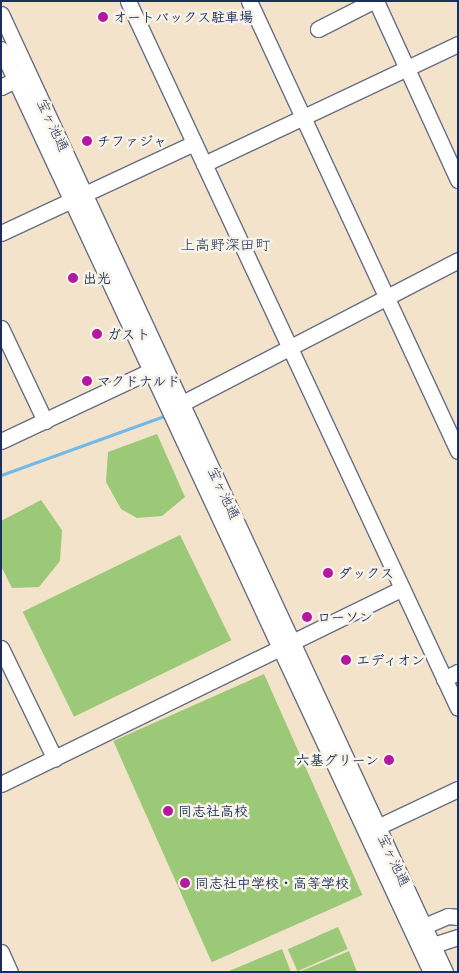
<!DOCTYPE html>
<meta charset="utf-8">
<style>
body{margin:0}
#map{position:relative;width:459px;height:973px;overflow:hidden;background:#f4e3cb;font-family:Delius,"Klee One",sans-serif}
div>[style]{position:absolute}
.green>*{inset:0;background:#9bc977;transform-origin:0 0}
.stream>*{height:3px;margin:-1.5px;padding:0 1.5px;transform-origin:1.5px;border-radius:1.5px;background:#71b9e9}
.roads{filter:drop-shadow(1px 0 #676e84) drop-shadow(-1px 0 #676e84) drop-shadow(0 1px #676e84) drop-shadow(0 -1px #676e84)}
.minor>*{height:15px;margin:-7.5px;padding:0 7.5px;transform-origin:7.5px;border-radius:7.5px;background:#fff}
.dots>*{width:14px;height:14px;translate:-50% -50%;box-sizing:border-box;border:2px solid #f7f3e8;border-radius:50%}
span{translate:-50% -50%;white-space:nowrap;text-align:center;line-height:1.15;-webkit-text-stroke:5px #f7f3e8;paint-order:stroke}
.poi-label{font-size:14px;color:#1b2f5e;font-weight:700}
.left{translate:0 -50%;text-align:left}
.right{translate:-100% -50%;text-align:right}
.street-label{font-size:14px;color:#1b2f5e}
.neighbourhood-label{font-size:15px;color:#1b2f5e}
.frame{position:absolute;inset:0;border:2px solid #1b2f5e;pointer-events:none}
</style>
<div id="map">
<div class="green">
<i style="clip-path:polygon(157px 434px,185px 497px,162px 516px,137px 518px,121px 509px,106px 482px,108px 452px)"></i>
<i style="clip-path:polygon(41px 500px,62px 530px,60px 561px,39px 587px,12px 588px,1px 566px,1px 521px)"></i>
<i style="left:180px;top:535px;width:117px;height:175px;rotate:64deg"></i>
<i style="left:264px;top:674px;width:242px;height:165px;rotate:66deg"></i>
<i style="left:338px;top:927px;width:24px;height:55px;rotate:66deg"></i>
<i style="clip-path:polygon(282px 949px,291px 972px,229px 971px)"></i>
<i style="clip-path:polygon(349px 951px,357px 972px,299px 972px)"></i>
</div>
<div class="stream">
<i style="left:1px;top:475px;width:177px;rotate:-19.9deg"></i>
</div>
<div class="roads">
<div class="minor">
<i style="left:128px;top:1px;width:780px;rotate:64.98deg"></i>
<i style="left:249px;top:1px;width:496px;rotate:65.1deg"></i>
<i style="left:376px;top:1px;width:197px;rotate:65.4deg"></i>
<i style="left:1px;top:14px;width:1056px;rotate:65.13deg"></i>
<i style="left:318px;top:29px;width:62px;rotate:-27deg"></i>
<i style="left:1px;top:49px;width:1018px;rotate:65.02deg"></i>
<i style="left:1px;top:87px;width:27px;rotate:-27deg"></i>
<i style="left:204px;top:164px;width:281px;rotate:-25.3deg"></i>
<i style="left:1px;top:233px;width:213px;rotate:-25deg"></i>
<i style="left:1px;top:328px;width:103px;rotate:64.7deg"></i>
<i style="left:173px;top:408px;width:321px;rotate:-27.4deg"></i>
<i style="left:1px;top:441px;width:174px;rotate:-25.2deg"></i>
<i style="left:1px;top:648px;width:123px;rotate:64.1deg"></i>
<i style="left:444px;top:679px;width:16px;rotate:-27deg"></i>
<i style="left:1px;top:784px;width:446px;rotate:-26deg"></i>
<i style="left:369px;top:831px;width:98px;rotate:-25.3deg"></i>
<i style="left:415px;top:930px;width:36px;rotate:-23deg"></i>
<i style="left:448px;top:916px;width:10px;rotate:6deg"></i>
<i style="left:424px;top:948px;width:36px;rotate:-18deg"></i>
<i style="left:1px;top:952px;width:22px;rotate:66deg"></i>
</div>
</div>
<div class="dots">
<i style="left:103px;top:17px;background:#b5179e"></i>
<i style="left:87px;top:141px;background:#b5179e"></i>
<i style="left:73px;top:278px;background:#b5179e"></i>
<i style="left:97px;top:334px;background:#b5179e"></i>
<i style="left:87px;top:381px;background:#b5179e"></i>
<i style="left:328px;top:573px;background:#b5179e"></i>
<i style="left:307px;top:617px;background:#b5179e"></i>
<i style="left:346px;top:660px;background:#b5179e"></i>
<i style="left:389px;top:760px;background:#b5179e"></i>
<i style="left:168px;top:811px;background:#b5179e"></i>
<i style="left:185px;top:883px;background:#b5179e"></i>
</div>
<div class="poi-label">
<span class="left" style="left:113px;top:17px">オートバックス駐車場</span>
<span class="left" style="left:97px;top:141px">チファジャ</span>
<span class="left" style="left:83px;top:278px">出光</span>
<span class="left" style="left:107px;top:334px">ガスト</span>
<span class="left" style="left:97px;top:381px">マクドナルド</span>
<span class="left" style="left:338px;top:573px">ダックス</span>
<span class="left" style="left:317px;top:617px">ローソン</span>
<span class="left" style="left:356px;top:660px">エディオン</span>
<span class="right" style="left:379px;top:760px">六基グリーン</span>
<span class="left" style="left:178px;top:811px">同志社高校</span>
<span class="left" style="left:195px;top:883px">同志社中学校・高等学校</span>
</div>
<div class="street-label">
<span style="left:53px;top:125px;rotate:65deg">宝ヶ池通</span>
<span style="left:224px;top:493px;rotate:65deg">宝ヶ池通</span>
<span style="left:394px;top:860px;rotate:65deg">宝ヶ池通</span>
</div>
<div class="neighbourhood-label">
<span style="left:225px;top:245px">上高野深田町</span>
</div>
<div class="frame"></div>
</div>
